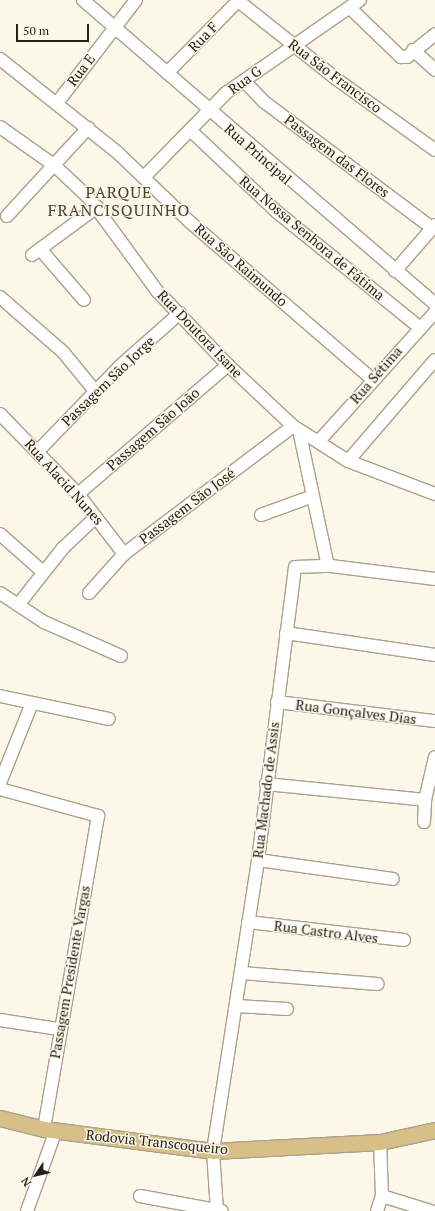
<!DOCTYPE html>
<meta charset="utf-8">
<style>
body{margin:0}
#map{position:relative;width:435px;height:1211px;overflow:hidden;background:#fdf7ea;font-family:"PT Serif",serif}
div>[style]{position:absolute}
.roads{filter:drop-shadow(1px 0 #aaa18c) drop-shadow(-1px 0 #aaa18c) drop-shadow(0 1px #aaa18c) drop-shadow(0 -1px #aaa18c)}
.minor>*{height:12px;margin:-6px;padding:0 6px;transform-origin:6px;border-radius:6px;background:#fff}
.major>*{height:15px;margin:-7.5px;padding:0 7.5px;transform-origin:7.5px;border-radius:7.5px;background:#d7bf87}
span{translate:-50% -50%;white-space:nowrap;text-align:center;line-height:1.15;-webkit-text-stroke:3px #fdf7ea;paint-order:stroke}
.street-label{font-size:14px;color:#252119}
.quarter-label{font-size:16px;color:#49412e;letter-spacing:1px}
.north{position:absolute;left:16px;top:1155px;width:40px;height:40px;-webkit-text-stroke:3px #fdf7ea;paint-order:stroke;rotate:235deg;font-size:11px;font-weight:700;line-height:16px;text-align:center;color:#252119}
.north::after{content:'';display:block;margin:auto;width:14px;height:18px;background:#252119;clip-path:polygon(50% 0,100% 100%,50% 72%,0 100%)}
.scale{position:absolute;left:16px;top:24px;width:73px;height:18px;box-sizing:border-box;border:2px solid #252119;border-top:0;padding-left:5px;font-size:12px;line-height:14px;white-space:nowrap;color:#252119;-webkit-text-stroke:3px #fdf7ea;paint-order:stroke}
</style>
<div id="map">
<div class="roads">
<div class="minor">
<i style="left:83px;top:0;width:465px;rotate:40.8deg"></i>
<i style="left:237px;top:0;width:125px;rotate:38.5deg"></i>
<i style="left:335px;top:78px;width:123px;rotate:35.8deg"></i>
<i style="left:350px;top:8px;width:71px;rotate:43.9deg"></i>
<i style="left:401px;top:57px;width:6px"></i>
<i style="left:407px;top:57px;width:36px;rotate:-39deg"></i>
<i style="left:413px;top:50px;width:30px;rotate:42deg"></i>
<i style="left:0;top:59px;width:151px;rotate:38.5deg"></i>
<i style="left:118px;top:153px;width:100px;rotate:43.8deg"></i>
<i style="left:190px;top:222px;width:240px;rotate:40.8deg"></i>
<i style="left:167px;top:73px;width:103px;rotate:-45.4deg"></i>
<i style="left:244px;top:81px;width:28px;rotate:46deg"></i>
<i style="left:263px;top:101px;width:211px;rotate:36.9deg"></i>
<i style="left:57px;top:103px;width:130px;rotate:-52.5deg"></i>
<i style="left:0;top:127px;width:67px;rotate:35.3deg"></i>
<i style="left:55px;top:166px;width:47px;rotate:43.3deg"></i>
<i style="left:89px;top:198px;width:115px;rotate:53.8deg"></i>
<i style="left:157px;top:291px;width:103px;rotate:46.2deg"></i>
<i style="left:228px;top:365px;width:89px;rotate:43.2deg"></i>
<i style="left:293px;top:426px;width:65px;rotate:32.5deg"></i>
<i style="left:348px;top:461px;width:93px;rotate:20.8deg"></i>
<i style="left:190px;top:130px;width:120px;rotate:43.3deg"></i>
<i style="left:277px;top:212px;width:183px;rotate:39deg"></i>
<i style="left:144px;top:177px;width:117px;rotate:-45.7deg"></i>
<i style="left:226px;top:93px;width:163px;rotate:-34.8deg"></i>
<i style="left:7px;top:216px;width:120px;rotate:-47.4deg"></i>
<i style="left:40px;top:249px;width:67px;rotate:49.2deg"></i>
<i style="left:32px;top:255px;width:81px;rotate:-36.4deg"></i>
<i style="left:395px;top:271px;width:61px;rotate:-49deg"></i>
<i style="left:0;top:297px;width:84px;rotate:41.1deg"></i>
<i style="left:63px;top:352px;width:50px;rotate:50.6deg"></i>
<i style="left:0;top:414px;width:112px;rotate:45.7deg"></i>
<i style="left:78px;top:494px;width:76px;rotate:52.5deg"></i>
<i style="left:299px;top:430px;width:139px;rotate:78deg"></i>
<i style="left:319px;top:441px;width:173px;rotate:-48deg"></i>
<i style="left:38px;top:451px;width:118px;rotate:-46deg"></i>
<i style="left:120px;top:366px;width:80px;rotate:-41.5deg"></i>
<i style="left:348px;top:461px;width:133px;rotate:-49.3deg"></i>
<i style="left:78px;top:494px;width:198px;rotate:-40.7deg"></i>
<i style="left:261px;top:515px;width:55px;rotate:-20.1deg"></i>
<i style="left:0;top:534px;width:57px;rotate:41.5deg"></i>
<i style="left:0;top:593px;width:53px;rotate:33.4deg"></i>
<i style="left:44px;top:622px;width:84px;rotate:23.8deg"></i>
<i style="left:89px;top:593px;width:52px;rotate:-48.1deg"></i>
<i style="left:124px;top:554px;width:212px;rotate:-37.1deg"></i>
<i style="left:18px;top:605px;width:73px;rotate:-51.7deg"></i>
<i style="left:63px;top:548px;width:45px;rotate:-43.2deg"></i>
<i style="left:286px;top:633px;width:151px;rotate:8.4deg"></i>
<i style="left:0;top:696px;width:111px;rotate:11.9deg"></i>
<i style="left:277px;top:702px;width:159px;rotate:6.9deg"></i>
<i style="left:0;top:783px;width:86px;rotate:-68.2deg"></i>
<i style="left:266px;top:784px;width:160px;rotate:5.7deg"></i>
<i style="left:0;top:789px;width:102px;rotate:15.4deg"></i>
<i style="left:98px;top:816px;width:318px;rotate:99.8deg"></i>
<i style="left:424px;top:822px;width:22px;rotate:-87deg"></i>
<i style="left:425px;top:800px;width:44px;rotate:-76.9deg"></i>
<i style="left:258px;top:860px;width:136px;rotate:8deg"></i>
<i style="left:248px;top:922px;width:157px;rotate:6.6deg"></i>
<i style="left:242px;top:973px;width:136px;rotate:4.6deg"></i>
<i style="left:237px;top:1006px;width:50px;rotate:3.4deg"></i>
<i style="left:0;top:1020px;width:60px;rotate:8.7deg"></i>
<i style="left:140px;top:1196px;width:83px;rotate:10.4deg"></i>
<i style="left:382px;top:1196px;width:51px;rotate:17deg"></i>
<i style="left:27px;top:1211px;width:86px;rotate:-70.3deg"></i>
<i style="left:217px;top:1211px;width:60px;rotate:-93.8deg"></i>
<i style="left:213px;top:1151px;width:294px;rotate:-81.2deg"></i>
<i style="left:258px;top:860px;width:295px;rotate:-82.8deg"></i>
<i style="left:295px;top:567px;width:36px;rotate:-2deg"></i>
<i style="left:331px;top:566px;width:105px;rotate:7.1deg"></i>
<i style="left:377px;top:1211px;width:16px;rotate:-72deg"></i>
<i style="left:382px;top:1196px;width:54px;rotate:-92.1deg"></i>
</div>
<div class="major">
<i style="left:0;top:1118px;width:45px;rotate:14deg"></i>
<i style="left:44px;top:1129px;width:170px;rotate:7.4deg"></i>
<i style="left:213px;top:1151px;width:167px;rotate:-3.1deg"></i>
<i style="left:380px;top:1142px;width:56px;rotate:-12.3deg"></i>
</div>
</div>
<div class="street-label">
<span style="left:203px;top:37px;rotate:-46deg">Rua F</span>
<span style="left:81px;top:70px;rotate:-53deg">Rua E</span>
<span style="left:335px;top:76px;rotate:37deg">Rua São Francisco</span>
<span style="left:245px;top:80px;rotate:-36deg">Rua G</span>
<span style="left:258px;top:154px;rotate:41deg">Rua Principal</span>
<span style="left:337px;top:156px;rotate:37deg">Passagem das Flores</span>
<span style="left:312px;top:238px;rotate:40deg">Rua Nossa Senhora de Fátima</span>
<span style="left:241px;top:265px;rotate:41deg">Rua São Raimundo</span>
<span style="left:200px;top:334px;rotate:46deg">Rua Doutora Isane</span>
<span style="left:376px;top:375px;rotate:-49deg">Rua Sétima</span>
<span style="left:108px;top:381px;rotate:-44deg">Passagem São Jorge</span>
<span style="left:153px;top:429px;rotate:-41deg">Passagem São João</span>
<span style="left:64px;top:482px;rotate:48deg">Rua Alacid Nunes</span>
<span style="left:187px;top:506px;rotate:-37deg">Passagem São José</span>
<span style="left:356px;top:712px;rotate:7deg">Rua Gonçalves Dias</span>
<span style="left:266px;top:790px;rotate:-83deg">Rua Machado de Assis</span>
<span style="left:326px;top:932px;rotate:7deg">Rua Castro Alves</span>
<span style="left:70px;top:972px;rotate:-80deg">Passagem Presidente Vargas</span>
<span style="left:157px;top:1142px;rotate:6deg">Rodovia Transcoqueiro</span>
</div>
<div class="quarter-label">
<span style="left:119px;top:201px">PARQUE<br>FRANCISQUINHO</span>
</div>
<div class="north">N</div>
<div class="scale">50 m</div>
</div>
